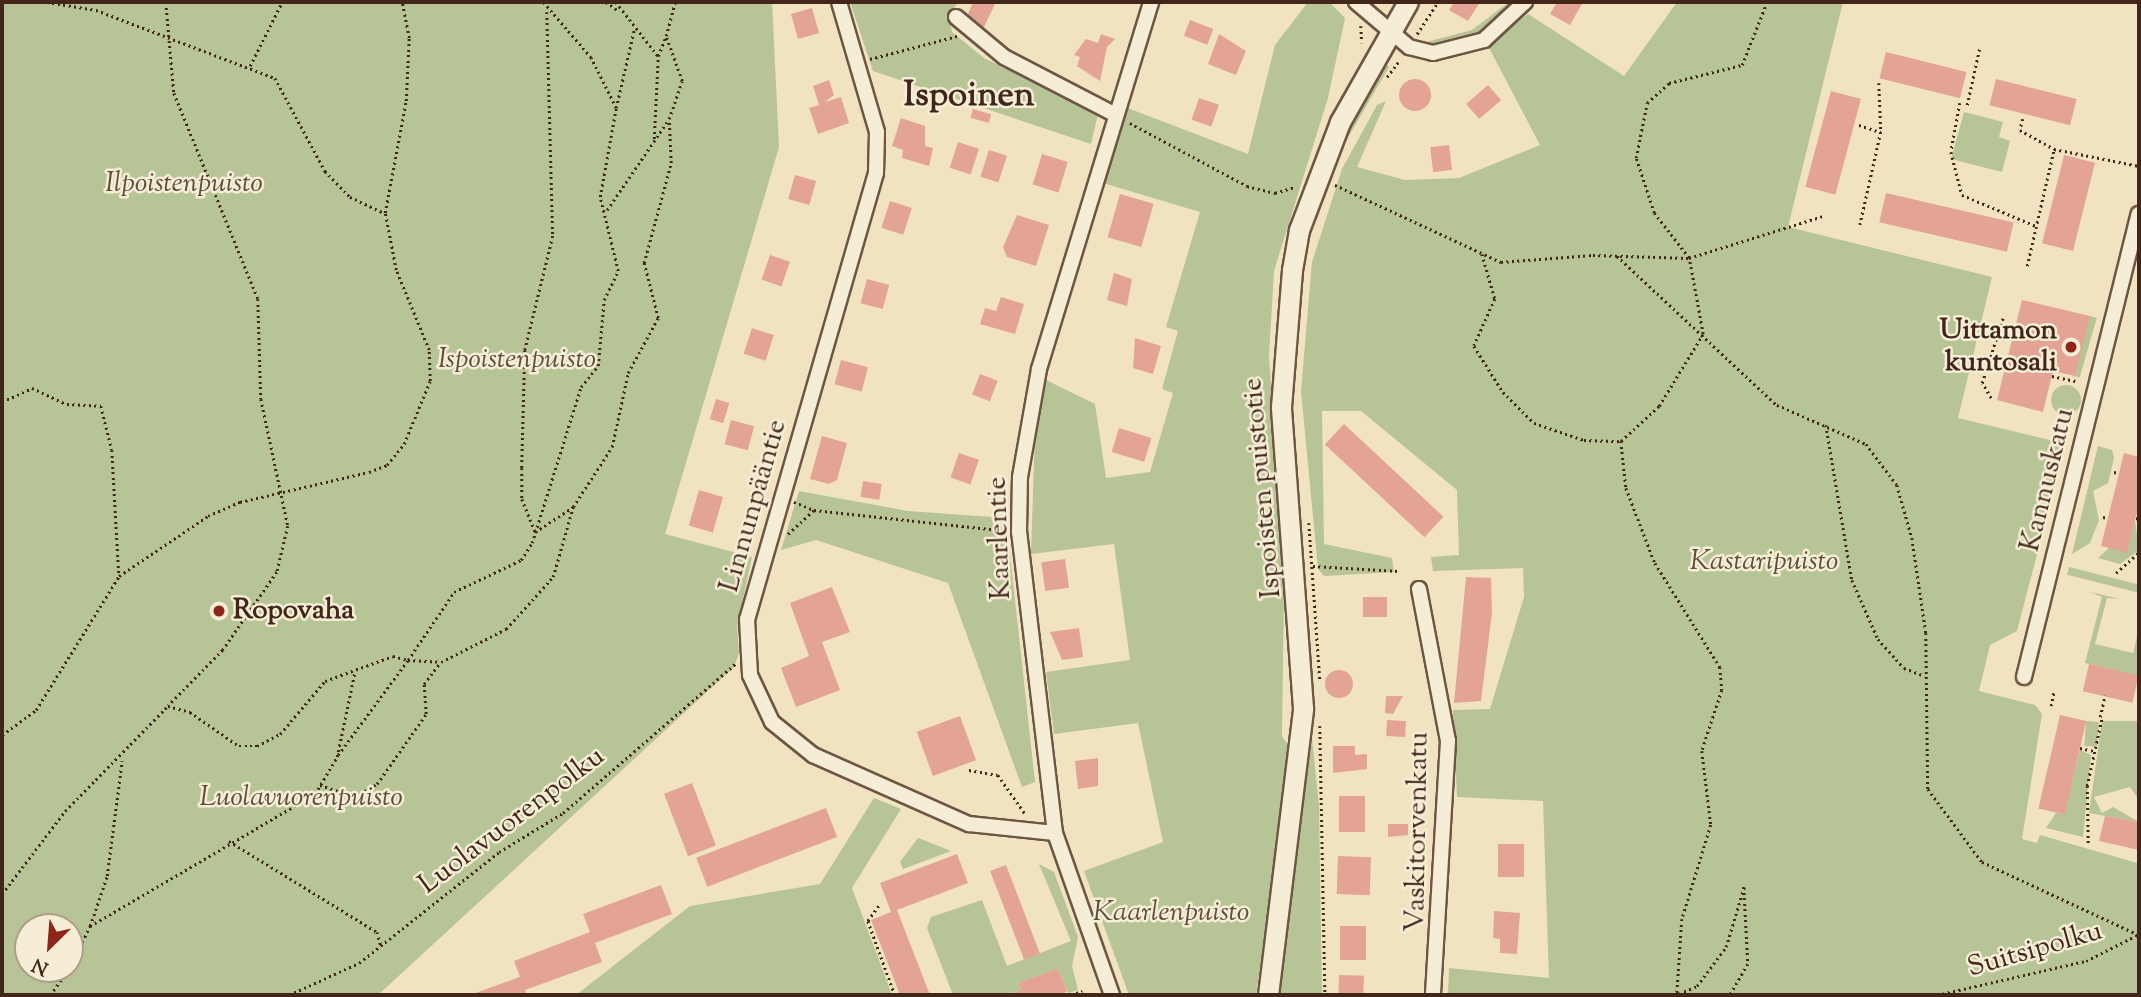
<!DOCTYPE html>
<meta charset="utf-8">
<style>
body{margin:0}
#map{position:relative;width:2141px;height:997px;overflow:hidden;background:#f1e3c0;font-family:"Sorts Mill Goudy",serif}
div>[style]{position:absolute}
.green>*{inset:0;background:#b7c495;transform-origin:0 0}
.round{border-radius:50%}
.building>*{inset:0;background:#e3a496;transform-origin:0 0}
.path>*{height:2.5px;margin-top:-1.25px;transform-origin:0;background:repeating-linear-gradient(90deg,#43261a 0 2px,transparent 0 5.5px)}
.roads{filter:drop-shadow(2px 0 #6e5544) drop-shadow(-2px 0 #6e5544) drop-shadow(0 2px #6e5544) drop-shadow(0 -2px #6e5544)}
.street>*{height:14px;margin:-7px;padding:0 7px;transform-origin:7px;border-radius:7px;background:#f6edd6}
.secondary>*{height:19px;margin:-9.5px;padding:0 9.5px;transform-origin:9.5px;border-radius:9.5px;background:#f6edd6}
.dots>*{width:19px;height:19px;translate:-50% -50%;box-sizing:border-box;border:4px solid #f6edd6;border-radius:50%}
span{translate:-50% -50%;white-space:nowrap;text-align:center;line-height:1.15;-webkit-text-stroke:5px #f6edd6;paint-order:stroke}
.park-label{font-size:28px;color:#604e39;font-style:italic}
.poi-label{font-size:28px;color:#43261a;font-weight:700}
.right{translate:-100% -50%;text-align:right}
.left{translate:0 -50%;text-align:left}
.street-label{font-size:28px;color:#43261a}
.district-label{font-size:35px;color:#43261a;font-weight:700}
.frame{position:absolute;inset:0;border:4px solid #43261a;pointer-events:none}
.north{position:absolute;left:14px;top:913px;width:70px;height:70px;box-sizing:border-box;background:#f6edd6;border:2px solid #ae9d8b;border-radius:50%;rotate:205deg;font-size:19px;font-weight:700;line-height:28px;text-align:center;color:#43261a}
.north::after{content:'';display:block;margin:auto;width:24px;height:32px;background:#8f2418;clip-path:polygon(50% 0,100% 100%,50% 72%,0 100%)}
</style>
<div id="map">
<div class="green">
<i style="clip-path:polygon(evenodd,2px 2px,772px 2px,779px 147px,665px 534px,752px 557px,737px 627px,739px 653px,734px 667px,378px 995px,2px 995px,2px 2px,28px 927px,70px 927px,70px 969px,28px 969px,28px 927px)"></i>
<i style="clip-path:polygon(850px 2px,958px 2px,949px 16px,952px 32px,984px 58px,1098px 114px,1091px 144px,873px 71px)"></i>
<i style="clip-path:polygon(1308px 2px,1329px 2px,1345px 18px,1328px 98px,1274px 271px,1269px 356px,1284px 590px,1282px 736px,1291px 750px,1256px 995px,1129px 995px,1084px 871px,1163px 842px,1138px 723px,1054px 734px,1046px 672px,1130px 660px,1114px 544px,1031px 554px,1035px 432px,1046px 380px,1095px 404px,1106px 478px,1150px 472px,1173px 393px,1162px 389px,1178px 331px,1166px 327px,1200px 212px,1103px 183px,1125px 107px,1248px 154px,1275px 45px)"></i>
<i style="clip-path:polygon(1509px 2px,1519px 2px,1482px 34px,1436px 47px,1419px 44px,1472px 30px)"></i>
<i style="clip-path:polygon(1677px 2px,1843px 2px,1788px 227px,1992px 277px,1958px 418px,2066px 444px,2017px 631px,1990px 645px,1979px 691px,2035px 705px,2042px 714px,2022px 839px,2037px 843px,2040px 835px,2137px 863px,2139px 858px,2139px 995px,1448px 995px,1449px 968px,1549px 978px,1543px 801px,1457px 797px,1453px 710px,1490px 709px,1524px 597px,1523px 568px,1433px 571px,1431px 557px,1459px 555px,1457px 490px,1361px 411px,1322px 411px,1324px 544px,1392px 558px,1394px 572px,1324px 576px,1318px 569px,1301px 391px,1312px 262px,1342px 169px,1377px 105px,1386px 101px,1357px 167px,1405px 180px,1459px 178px,1540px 145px,1488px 46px,1528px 14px,1624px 76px)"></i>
<i style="clip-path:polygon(1384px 63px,1389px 67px,1335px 160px,1354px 116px)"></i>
<i style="clip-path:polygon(1964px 112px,2003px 122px,1999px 137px,2010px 141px,2002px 172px,1951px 159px)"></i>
<i style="left:2090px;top:316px;width:7px;height:62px;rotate:16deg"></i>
<i class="round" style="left:2051px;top:385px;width:30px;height:30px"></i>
<i style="clip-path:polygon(2098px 446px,2112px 450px,2114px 458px,2108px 483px,2093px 491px,2099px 520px,2090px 543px,2072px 554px)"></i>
<i style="clip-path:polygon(799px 491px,908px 511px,1006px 518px,1035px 782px,1022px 787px,948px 583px,816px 540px,781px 550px)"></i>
<i style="clip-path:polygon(2135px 520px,2139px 550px,2120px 564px,2098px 558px,2109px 548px,2127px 552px)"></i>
<i style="left:2069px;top:567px;width:72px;height:8px;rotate:14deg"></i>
<i style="clip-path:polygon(2090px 592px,2120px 599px,2107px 598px,2095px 644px,2133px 653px,2139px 629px,2139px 676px,2085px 663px,2102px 597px)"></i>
<i style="left:2086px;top:721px;width:13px;height:25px;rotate:4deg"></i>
<i style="clip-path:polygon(2102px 721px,2139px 721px,2139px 800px,2130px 787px,2094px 797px,2102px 813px,2113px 807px,2139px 822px,2089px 813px)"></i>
<i style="clip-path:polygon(1312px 738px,1319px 806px,1322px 995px,1278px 995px)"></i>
<i style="clip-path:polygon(2080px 750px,2091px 755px,2083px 837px,2046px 828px,2056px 813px,2064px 814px)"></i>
<i style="clip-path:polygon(874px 798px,901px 809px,852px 888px,892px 995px,576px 995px,690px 906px,820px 884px)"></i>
<i style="clip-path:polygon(918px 838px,921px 839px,951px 851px,903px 869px,900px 862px)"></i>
<i style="clip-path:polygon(1039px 864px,1054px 872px,1078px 937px,1072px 966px,1078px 990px,1068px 993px,1058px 968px,1018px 983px,1021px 990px,1007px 995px,953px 995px,927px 928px,931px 917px,982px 900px,1007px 966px,1071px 941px)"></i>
</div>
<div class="building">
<i style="clip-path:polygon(973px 2px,996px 2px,983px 29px,965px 21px)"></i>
<i style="clip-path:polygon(1454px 2px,1480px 2px,1468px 21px,1449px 10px)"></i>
<i style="clip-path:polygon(1557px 2px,1583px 2px,1570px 25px,1550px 14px)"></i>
<i style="left:812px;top:8px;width:26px;height:22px;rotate:74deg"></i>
<i style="left:1190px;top:20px;width:25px;height:17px;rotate:21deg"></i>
<i style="clip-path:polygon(1101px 34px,1115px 39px,1107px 47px,1100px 81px,1077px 66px,1080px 57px,1074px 55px,1086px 39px,1098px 43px)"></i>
<i style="clip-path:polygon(1219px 34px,1246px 51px,1236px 75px,1208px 64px)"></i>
<i style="left:1886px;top:52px;width:83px;height:27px;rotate:14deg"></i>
<i style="left:1996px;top:79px;width:83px;height:27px;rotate:14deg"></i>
<i class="round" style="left:1399px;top:79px;width:32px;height:32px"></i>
<i style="clip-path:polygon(829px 80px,834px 95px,825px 102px,841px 97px,849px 123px,818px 134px,809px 108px,819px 105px,813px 86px)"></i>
<i style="left:1488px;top:85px;width:20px;height:29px;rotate:49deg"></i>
<i style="left:1831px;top:91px;width:31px;height:99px;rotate:15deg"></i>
<i style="left:1199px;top:98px;width:21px;height:23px;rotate:19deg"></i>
<i style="left:973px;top:109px;width:19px;height:9px;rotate:16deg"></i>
<i style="clip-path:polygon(901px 118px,925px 126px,925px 146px,933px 148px,929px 166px,902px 158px,903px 150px,892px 146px)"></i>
<i style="left:958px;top:142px;width:22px;height:27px;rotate:18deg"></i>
<i style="left:1449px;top:145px;width:25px;height:19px;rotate:83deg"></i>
<i style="left:989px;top:150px;width:19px;height:28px;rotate:18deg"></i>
<i style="left:1042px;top:154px;width:27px;height:32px;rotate:17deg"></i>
<i style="left:2064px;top:155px;width:32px;height:91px;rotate:14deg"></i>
<i style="left:795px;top:175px;width:22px;height:25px;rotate:16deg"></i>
<i style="left:1886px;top:193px;width:131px;height:30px;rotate:13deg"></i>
<i style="left:1120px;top:194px;width:35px;height:45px;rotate:16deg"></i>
<i style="left:890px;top:201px;width:23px;height:28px;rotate:18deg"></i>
<i style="clip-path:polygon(1017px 215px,1049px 225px,1036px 266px,1007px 257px,1003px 247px)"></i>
<i style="left:770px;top:255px;width:21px;height:26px;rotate:19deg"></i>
<i style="clip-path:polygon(1114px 273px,1132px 279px,1127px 306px,1107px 300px)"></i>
<i style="left:867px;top:279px;width:23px;height:25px;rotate:15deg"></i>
<i style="clip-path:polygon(1001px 297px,1024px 304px,1015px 334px,980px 324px,985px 308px,996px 311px)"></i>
<i style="clip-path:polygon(2022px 300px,2090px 316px,2075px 376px,2053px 371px,2043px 412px,1997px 400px)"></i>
<i style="left:752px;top:328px;width:23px;height:27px;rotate:18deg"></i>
<i style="clip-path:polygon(1135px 338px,1161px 346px,1153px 374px,1133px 368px)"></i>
<i style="left:841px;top:360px;width:28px;height:25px;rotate:15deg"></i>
<i style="left:980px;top:374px;width:19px;height:22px;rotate:21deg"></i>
<i style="left:716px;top:399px;width:14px;height:21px;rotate:17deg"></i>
<i style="left:731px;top:420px;width:24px;height:25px;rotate:15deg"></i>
<i style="left:1344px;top:424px;width:136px;height:28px;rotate:43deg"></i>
<i style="left:1119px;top:428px;width:34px;height:25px;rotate:17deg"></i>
<i style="clip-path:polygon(822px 436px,847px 443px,837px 480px,829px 484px,810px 479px)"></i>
<i style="left:959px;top:453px;width:21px;height:26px;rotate:19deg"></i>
<i style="clip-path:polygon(2124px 453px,2139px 457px,2139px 504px,2127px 553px,2101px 546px)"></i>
<i style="left:863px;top:481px;width:19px;height:16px;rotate:9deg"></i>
<i style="left:699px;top:490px;width:25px;height:37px;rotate:16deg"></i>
<i style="left:1065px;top:559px;width:29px;height:24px;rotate:82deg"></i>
<i style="clip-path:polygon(1466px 577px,1491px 578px,1492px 613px,1481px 701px,1454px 703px)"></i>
<i style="clip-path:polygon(832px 587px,850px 632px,822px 642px,840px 690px,796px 707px,781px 668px,809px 656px,790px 603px)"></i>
<i style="left:1363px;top:597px;width:24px;height:20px"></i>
<i style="clip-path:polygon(1079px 628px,1083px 657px,1062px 660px,1050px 632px)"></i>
<i style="left:2089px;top:664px;width:51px;height:28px;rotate:13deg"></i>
<i class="round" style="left:1325px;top:670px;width:28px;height:28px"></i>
<i style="clip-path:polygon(1386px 696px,1403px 696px,1393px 714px,1385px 713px)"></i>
<i style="left:2060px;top:715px;width:27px;height:96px;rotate:13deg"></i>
<i style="left:960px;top:716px;width:47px;height:46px;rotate:70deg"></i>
<i style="left:1387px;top:720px;width:19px;height:16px;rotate:3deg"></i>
<i style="clip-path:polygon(1333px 746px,1355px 746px,1355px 755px,1367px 754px,1367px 769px,1333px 773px)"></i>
<i style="clip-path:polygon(1098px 758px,1098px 786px,1078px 789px,1075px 761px)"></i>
<i style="left:692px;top:783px;width:67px;height:30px;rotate:69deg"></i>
<i style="left:1339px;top:796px;width:26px;height:36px"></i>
<i style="left:826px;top:808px;width:31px;height:139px;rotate:69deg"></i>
<i style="clip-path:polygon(2105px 816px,2139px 822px,2139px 850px,2099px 841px)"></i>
<i style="clip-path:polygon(1388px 824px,1408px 824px,1408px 835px,1388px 837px)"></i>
<i style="left:1498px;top:844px;width:26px;height:33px"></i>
<i style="clip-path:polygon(957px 854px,968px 883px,897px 910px,930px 995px,900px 995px,871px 920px,891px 912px,880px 883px)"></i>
<i style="left:1338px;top:856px;width:33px;height:38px;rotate:2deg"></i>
<i style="left:1006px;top:865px;width:95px;height:17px;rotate:69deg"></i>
<i style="clip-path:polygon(661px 885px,672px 914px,595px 943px,602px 962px,525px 990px,527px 995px,470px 995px,520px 977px,514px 961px,590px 932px,583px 914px)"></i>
<i style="clip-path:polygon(1494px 911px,1520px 913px,1517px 954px,1500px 953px,1500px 939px,1493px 938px)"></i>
<i style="left:1340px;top:926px;width:26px;height:34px"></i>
<i style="clip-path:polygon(1058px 968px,1067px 991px,1061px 995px,1008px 995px,1021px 990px,1018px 983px)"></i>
<i style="left:1339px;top:975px;width:25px;height:20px;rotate:2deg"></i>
</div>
<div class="path">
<i style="left:47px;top:2px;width:50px;rotate:9.3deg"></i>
<i style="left:96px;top:10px;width:191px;rotate:20.8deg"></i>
<i style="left:275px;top:78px;width:106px;rotate:61.7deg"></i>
<i style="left:325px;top:171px;width:36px;rotate:46deg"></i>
<i style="left:350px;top:197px;width:38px;rotate:25deg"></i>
<i style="left:166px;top:2px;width:91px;rotate:85deg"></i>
<i style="left:174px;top:93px;width:222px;rotate:67.8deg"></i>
<i style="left:258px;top:299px;width:100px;rotate:88.3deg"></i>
<i style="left:261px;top:399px;width:130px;rotate:78deg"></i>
<i style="left:288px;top:526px;width:47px;rotate:103.4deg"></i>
<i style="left:277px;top:572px;width:95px;rotate:124.7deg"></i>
<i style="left:223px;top:650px;width:78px;rotate:134.5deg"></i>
<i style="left:606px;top:2px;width:16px;rotate:35deg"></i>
<i style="left:616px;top:2px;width:68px;rotate:52.1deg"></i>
<i style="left:547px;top:12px;width:224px;rotate:88.5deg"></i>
<i style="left:553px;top:236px;width:117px;rotate:103.8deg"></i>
<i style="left:525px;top:350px;width:118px;rotate:91.5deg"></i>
<i style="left:522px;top:468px;width:31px;rotate:90deg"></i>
<i style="left:522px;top:499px;width:35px;rotate:68deg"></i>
<i style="left:535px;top:532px;width:45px;rotate:-33.3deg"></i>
<i style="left:573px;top:507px;width:72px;rotate:-57deg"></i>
<i style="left:612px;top:447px;width:76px;rotate:-77.8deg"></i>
<i style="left:628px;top:373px;width:63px;rotate:-61.4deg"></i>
<i style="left:658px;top:318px;width:57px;rotate:-104.3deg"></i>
<i style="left:644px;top:263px;width:104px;rotate:-74.9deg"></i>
<i style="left:671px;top:163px;width:44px;rotate:-92.6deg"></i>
<i style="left:1361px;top:26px;width:17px;rotate:87deg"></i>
<i style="left:1417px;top:34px;width:38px;rotate:-57deg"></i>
<i style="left:870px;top:59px;width:90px;rotate:-14.8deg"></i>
<i style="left:250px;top:66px;width:72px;rotate:-63.4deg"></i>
<i style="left:1387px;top:77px;width:21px;rotate:-53deg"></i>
<i style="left:1879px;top:83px;width:49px;rotate:87.7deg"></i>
<i style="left:1960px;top:103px;width:50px;rotate:100.4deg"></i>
<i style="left:1951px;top:152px;width:44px;rotate:75.7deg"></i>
<i style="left:1962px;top:195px;width:80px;rotate:22.7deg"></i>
<i style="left:1967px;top:105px;width:60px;rotate:-77.6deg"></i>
<i style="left:616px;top:108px;width:80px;rotate:-77deg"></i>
<i style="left:2023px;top:119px;width:11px;rotate:105deg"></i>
<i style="left:2020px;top:130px;width:39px;rotate:29deg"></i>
<i style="left:2054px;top:149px;width:87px;rotate:11.3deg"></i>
<i style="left:1130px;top:123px;width:133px;rotate:28.3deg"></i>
<i style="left:1247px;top:186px;width:29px;rotate:14deg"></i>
<i style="left:1275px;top:193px;width:21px;rotate:-17deg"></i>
<i style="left:1859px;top:125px;width:23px;rotate:18deg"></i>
<i style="left:1881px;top:132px;width:95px;rotate:102.7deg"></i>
<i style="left:654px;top:139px;width:83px;rotate:-87.2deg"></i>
<i style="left:658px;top:56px;width:22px;rotate:-68deg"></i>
<i style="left:1335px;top:185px;width:183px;rotate:24.9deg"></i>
<i style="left:1501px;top:262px;width:92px;rotate:-4.4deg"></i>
<i style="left:1593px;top:255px;width:96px;rotate:1.8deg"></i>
<i style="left:1689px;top:258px;width:140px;rotate:-17.4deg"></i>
<i style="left:607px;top:210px;width:110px;rotate:-55.7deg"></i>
<i style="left:669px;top:119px;width:40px;rotate:-71.1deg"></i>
<i style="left:682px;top:81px;width:48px;rotate:-109.6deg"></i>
<i style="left:666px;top:36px;width:35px;rotate:-75deg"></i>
<i style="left:1482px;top:254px;width:47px;rotate:73.9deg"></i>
<i style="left:1495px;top:299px;width:51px;rotate:114.1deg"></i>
<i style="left:1474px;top:346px;width:54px;rotate:57.8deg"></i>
<i style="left:1503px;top:392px;width:44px;rotate:45deg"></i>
<i style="left:1534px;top:423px;width:53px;rotate:18.8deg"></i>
<i style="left:1584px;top:440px;width:37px;rotate:2deg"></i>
<i style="left:1621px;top:441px;width:52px;rotate:-42.6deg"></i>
<i style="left:1659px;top:406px;width:84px;rotate:-58.6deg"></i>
<i style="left:1703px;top:334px;width:77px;rotate:-100.4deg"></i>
<i style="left:1689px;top:258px;width:57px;rotate:-127.9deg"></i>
<i style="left:1654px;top:213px;width:58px;rotate:-108.1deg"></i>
<i style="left:1636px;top:158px;width:56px;rotate:-78.7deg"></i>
<i style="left:1647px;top:103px;width:30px;rotate:-42deg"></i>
<i style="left:1669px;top:83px;width:75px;rotate:-13.9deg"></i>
<i style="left:1742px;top:65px;width:68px;rotate:-68.4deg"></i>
<i style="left:1617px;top:256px;width:219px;rotate:43deg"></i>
<i style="left:1777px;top:405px;width:97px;rotate:23.7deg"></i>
<i style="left:1866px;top:444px;width:51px;rotate:52.9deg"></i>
<i style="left:1897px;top:485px;width:55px;rotate:74.2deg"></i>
<i style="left:1912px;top:538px;width:96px;rotate:81.6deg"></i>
<i style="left:1926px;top:633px;width:156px;rotate:89.3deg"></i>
<i style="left:1928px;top:789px;width:91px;rotate:53.5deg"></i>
<i style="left:1982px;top:862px;width:173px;rotate:24.9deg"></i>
<i style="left:2027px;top:266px;width:120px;rotate:-77deg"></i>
<i style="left:2052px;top:376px;width:24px;rotate:12deg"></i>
<i style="left:1991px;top:398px;width:17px;rotate:-121deg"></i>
<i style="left:1982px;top:383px;width:68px;rotate:-72.1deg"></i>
<i style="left:2px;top:402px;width:33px;rotate:-25deg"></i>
<i style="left:32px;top:388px;width:38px;rotate:25deg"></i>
<i style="left:67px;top:404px;width:34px;rotate:3deg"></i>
<i style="left:101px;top:406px;width:45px;rotate:76deg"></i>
<i style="left:112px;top:450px;width:125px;rotate:86.8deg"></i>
<i style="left:1826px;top:425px;width:157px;rotate:80.5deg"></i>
<i style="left:1852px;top:580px;width:64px;rotate:66.2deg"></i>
<i style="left:1878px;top:639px;width:39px;rotate:48deg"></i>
<i style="left:1904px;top:668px;width:22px;rotate:21deg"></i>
<i style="left:1621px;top:441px;width:47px;rotate:83.9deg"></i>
<i style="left:1626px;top:488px;width:80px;rotate:68.9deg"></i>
<i style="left:1655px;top:563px;width:123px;rotate:58deg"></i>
<i style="left:1720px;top:667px;width:23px;rotate:85deg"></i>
<i style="left:1722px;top:690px;width:64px;rotate:108.2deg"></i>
<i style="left:1702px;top:751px;width:75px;rotate:83.1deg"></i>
<i style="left:1711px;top:825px;width:98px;rotate:107.1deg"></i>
<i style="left:1682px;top:919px;width:76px;rotate:93.8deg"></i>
<i style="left:2114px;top:472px;width:5px;rotate:11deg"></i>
<i style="left:794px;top:502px;width:22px;rotate:22deg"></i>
<i style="left:814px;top:510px;width:193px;rotate:6.2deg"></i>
<i style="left:2103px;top:517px;width:5px;rotate:11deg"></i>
<i style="left:2136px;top:518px;width:3px;rotate:18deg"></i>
<i style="left:1309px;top:523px;width:157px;rotate:86deg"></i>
<i style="left:788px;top:534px;width:35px;rotate:-43deg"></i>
<i style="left:1313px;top:566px;width:86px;rotate:3.3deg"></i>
<i style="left:2116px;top:573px;width:31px;rotate:-42deg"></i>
<i style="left:2051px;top:706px;width:15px;rotate:-79deg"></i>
<i style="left:2100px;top:717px;width:22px;rotate:-77deg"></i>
<i style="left:1320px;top:726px;width:269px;rotate:88.9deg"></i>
<i style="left:2px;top:735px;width:42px;rotate:-36.3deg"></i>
<i style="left:36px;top:710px;width:158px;rotate:-58.2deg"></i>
<i style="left:119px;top:576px;width:107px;rotate:-34deg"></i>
<i style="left:208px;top:516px;width:35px;rotate:-24deg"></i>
<i style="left:240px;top:502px;width:132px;rotate:-13.1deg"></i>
<i style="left:369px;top:472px;width:19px;rotate:-21deg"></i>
<i style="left:387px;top:465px;width:27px;rotate:-51deg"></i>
<i style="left:404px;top:444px;width:68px;rotate:-67.6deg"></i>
<i style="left:430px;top:381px;width:31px;rotate:-92deg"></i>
<i style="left:429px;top:350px;width:87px;rotate:-112.4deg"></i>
<i style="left:396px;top:270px;width:58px;rotate:-100.9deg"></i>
<i style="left:385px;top:213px;width:114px;rotate:-79.4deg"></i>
<i style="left:406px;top:101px;width:63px;rotate:-87.3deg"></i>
<i style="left:409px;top:38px;width:37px;rotate:-101deg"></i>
<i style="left:2080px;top:748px;width:14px;rotate:12deg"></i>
<i style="left:338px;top:755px;width:118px;rotate:-53.6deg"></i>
<i style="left:408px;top:660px;width:33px;rotate:3deg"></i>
<i style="left:441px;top:662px;width:73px;rotate:-26.9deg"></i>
<i style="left:506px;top:629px;width:70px;rotate:-47.9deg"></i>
<i style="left:553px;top:577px;width:73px;rotate:-74.1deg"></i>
<i style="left:969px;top:770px;width:29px;rotate:10deg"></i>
<i style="left:998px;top:775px;width:49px;rotate:55deg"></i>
<i style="left:320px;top:785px;width:37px;rotate:19deg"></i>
<i style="left:355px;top:797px;width:26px;rotate:-31deg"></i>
<i style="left:377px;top:784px;width:85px;rotate:-55deg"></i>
<i style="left:426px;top:714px;width:30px;rotate:-94deg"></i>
<i style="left:424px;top:684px;width:26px;rotate:-53deg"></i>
<i style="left:229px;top:841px;width:174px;rotate:31.6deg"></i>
<i style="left:377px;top:932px;width:15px;rotate:74deg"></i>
<i style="left:2088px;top:843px;width:57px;rotate:-91deg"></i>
<i style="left:2087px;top:786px;width:71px;rotate:-77.7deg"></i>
<i style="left:2px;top:894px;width:104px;rotate:-52.8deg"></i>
<i style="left:65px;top:811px;width:147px;rotate:-45.6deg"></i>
<i style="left:168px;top:706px;width:23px;rotate:15deg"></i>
<i style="left:190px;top:712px;width:60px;rotate:34.8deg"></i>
<i style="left:239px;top:746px;width:18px"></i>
<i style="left:257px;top:746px;width:26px;rotate:-28deg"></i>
<i style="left:280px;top:734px;width:70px;rotate:-49.7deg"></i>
<i style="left:325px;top:681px;width:72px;rotate:-20.2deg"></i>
<i style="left:393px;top:656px;width:16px;rotate:15deg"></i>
<i style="left:408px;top:660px;width:82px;rotate:-55.9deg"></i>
<i style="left:454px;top:592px;width:74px;rotate:-25.5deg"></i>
<i style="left:521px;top:560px;width:20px;rotate:-57deg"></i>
<i style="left:532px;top:543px;width:164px;rotate:-72.6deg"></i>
<i style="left:581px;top:387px;width:27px;rotate:-51deg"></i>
<i style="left:598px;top:366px;width:66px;rotate:-84.8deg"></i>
<i style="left:604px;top:300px;width:32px;rotate:-64deg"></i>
<i style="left:618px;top:271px;width:76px;rotate:-103.7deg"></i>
<i style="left:600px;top:197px;width:90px;rotate:-79.8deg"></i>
<i style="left:616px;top:108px;width:56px;rotate:-116.6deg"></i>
<i style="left:591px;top:58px;width:74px;rotate:-130.6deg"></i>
<i style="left:879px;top:906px;width:19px;rotate:126deg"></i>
<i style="left:868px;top:921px;width:79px;rotate:70deg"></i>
<i style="left:90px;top:926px;width:53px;rotate:-71.2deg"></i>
<i style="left:107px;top:876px;width:116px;rotate:-82.6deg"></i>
<i style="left:70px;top:967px;width:46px;rotate:-64deg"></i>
<i style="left:90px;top:926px;width:261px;rotate:-30.4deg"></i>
<i style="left:315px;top:794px;width:43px;rotate:-59.3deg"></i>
<i style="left:337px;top:757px;width:88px;rotate:-78.2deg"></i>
<i style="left:1679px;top:994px;width:20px;rotate:-24deg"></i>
<i style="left:1697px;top:986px;width:49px;rotate:-53.4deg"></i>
<i style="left:1726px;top:947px;width:63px;rotate:-73.3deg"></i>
<i style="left:1744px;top:887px;width:77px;rotate:87deg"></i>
<i style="left:1748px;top:964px;width:36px;rotate:120deg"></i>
<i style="left:50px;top:995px;width:32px;rotate:-54deg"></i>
<i style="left:289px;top:995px;width:77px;rotate:-24.6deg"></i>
<i style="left:359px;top:963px;width:179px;rotate:-38.4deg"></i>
<i style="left:499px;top:852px;width:75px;rotate:-31.4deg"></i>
<i style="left:563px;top:813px;width:229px;rotate:-40.9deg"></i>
<i style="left:1071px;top:995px;width:12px;rotate:-20deg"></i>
<i style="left:1937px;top:995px;width:153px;rotate:-12.9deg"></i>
<i style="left:2086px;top:961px;width:57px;rotate:-27deg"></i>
</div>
<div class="roads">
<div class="street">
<i style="left:839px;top:2px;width:135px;rotate:73.7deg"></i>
<i style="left:877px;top:132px;width:41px;rotate:91.4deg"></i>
<i style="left:876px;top:173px;width:464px;rotate:106.1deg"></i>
<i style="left:747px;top:619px;width:56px;rotate:86.9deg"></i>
<i style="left:750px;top:675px;width:52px;rotate:64.9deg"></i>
<i style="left:772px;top:722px;width:53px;rotate:38.8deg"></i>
<i style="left:813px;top:755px;width:171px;rotate:23.9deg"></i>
<i style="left:969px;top:824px;width:86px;rotate:6deg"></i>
<i style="left:1356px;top:2px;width:70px;rotate:40.3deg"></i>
<i style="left:1409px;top:47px;width:25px;rotate:14deg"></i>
<i style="left:1433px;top:53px;width:53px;rotate:-14.3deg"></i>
<i style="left:1484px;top:40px;width:56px;rotate:-42.8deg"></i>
<i style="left:956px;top:17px;width:62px;rotate:39.8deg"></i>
<i style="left:1004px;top:57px;width:122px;rotate:27.4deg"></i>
<i style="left:1419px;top:589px;width:155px;rotate:79.2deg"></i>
<i style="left:1448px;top:741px;width:254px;rotate:93.4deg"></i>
<i style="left:2024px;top:677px;width:477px;rotate:-76.1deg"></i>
<i style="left:1112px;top:995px;width:172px;rotate:-109.4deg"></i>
<i style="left:1055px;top:833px;width:303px;rotate:-96.8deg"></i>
<i style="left:1019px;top:532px;width:55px;rotate:-89deg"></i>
<i style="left:1020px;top:477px;width:110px;rotate:-80deg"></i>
<i style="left:1039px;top:369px;width:384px;rotate:-73deg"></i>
</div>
<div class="secondary">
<i style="left:1268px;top:995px;width:289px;rotate:-83deg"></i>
<i style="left:1303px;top:708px;width:302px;rotate:-94.2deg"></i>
<i style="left:1281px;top:407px;width:137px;rotate:-85.4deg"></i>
<i style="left:1292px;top:270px;width:41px;rotate:-80.1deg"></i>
<i style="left:1299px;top:230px;width:116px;rotate:-69.2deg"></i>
<i style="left:1340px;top:122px;width:138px;rotate:-60.5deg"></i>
</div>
</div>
<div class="dots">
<i style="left:2071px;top:347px;background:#8f2418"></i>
<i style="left:219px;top:611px;background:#8f2418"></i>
</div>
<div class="park-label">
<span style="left:184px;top:184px">Ilpoistenpuisto</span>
<span style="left:517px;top:360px">Ispoistenpuisto</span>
<span style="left:1764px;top:562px">Kastaripuisto</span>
<span style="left:301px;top:798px">Luolavuorenpuisto</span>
<span style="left:1171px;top:913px">Kaarlenpuisto</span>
</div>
<div class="poi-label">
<span class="right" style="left:2057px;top:347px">Uittamon<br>kuntosali</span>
<span class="left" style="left:233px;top:611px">Ropovaha</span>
</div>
<div class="street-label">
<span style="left:2048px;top:480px;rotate:-76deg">Kannuskatu</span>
<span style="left:1263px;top:488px;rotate:-95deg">Ispoisten puistotie</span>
<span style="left:754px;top:506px;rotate:-74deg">Linnunpääntie</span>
<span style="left:1000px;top:538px;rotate:-92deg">Kaarlentie</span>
<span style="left:512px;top:821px;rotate:-37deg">Luolavuorenpolku</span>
<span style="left:1418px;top:832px;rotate:-89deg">Vaskitorvenkatu</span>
<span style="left:2035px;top:950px;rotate:-16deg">Suitsipolku</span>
</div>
<div class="district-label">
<span style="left:969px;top:97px">Ispoinen</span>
</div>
<div class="frame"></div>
<div class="north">N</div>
</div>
